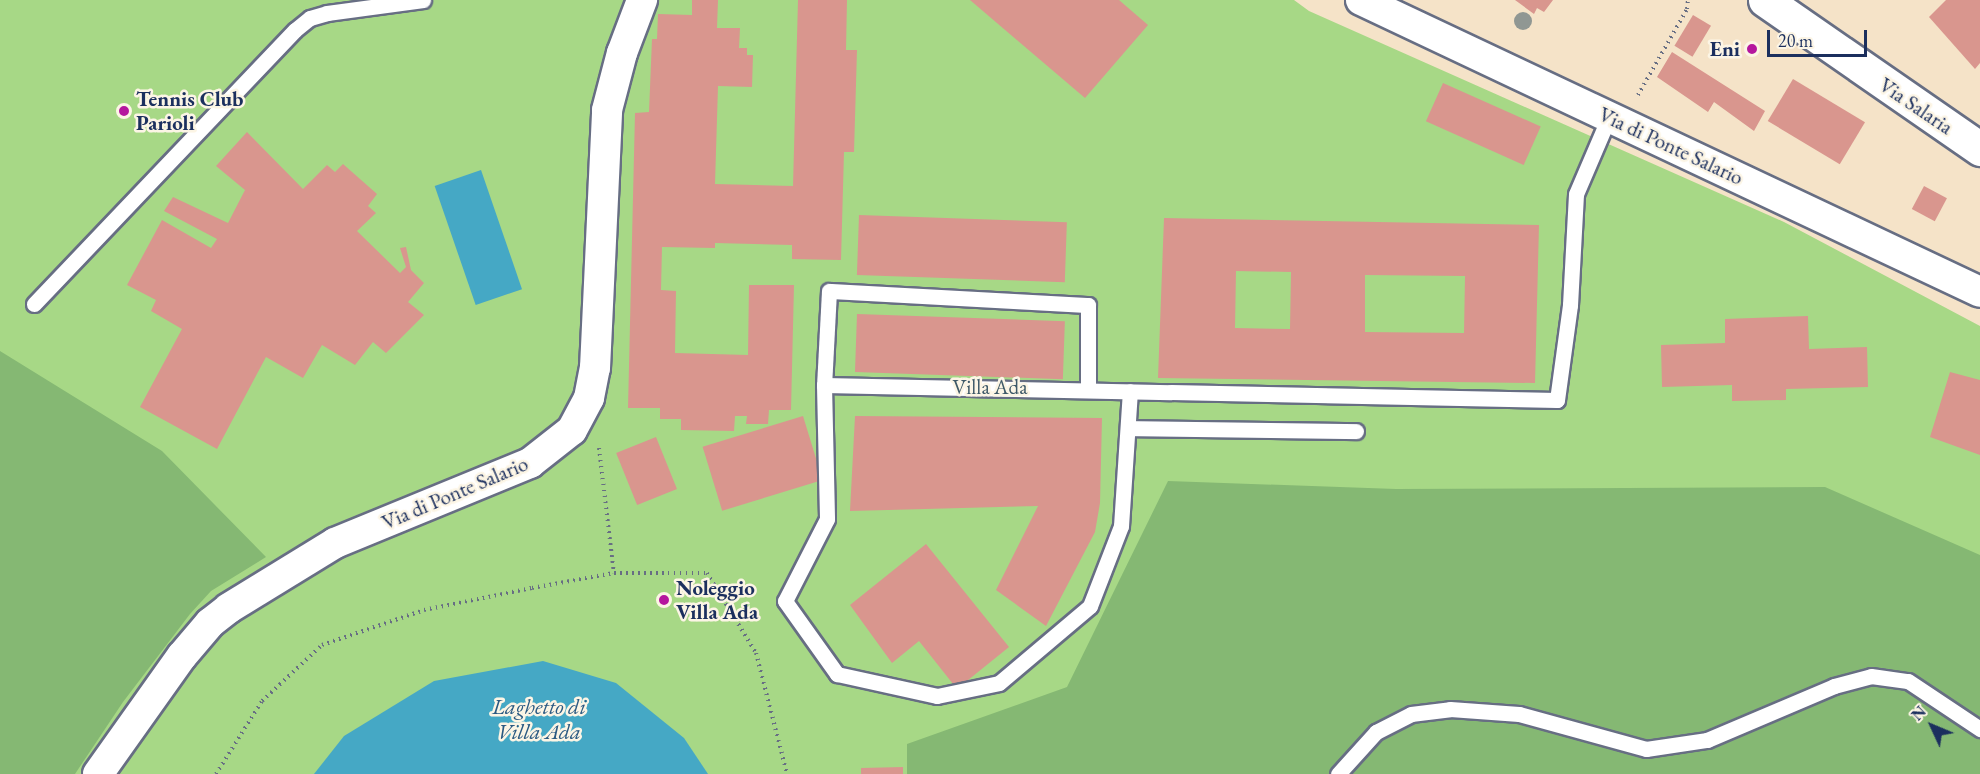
<!DOCTYPE html>
<style>
body{margin:0}
#map{position:relative;width:1980px;height:774px;overflow:hidden;background:#f5e3c8;font-family:"EB Garamond",serif}
div>[style]{position:absolute}
.green>*{inset:0;background:#a7d886}
.forest>*{inset:0;background:#85b873}
.water>*{inset:0;background:#45a8c5;transform-origin:0 0}
.building>*{inset:0;background:#d9968e;transform-origin:0 0}
.path>*{height:4px;margin-top:-2px;transform-origin:0;background:repeating-linear-gradient(90deg,#676e83 0 1.5px,transparent 0 6px)}
.roads{filter:drop-shadow(2px 0 #676e83) drop-shadow(-2px 0 #676e83) drop-shadow(0 2px #676e83) drop-shadow(0 -2px #676e83)}
.service>*{height:15px;margin:-7.5px;padding:0 7.5px;transform-origin:7.5px;border-radius:7.5px;background:#fff}
.minor>*{height:30px;margin:-15px;padding:0 15px;transform-origin:15px;border-radius:15px;background:#fff}
.secondary>*{height:33px;margin:-16.5px;padding:0 16.5px;transform-origin:16.5px;border-radius:16.5px;background:#fff}
.trees>*{width:18px;height:18px;margin:-9px;border-radius:50%;background:#909793}
.dots>*{width:16px;height:16px;translate:-50% -50%;box-sizing:border-box;border:3px solid #fcf5e5;border-radius:50%}
span{translate:-50% -50%;white-space:nowrap;text-align:center;line-height:1.15;-webkit-text-stroke:5px #fcf5e5;paint-order:stroke}
.poi-label{font-size:21px;color:#1b2f5e;font-weight:700}
.right{translate:-100% -50%;text-align:right}
.left{translate:0 -50%;text-align:left}
.street-label{font-size:21px;color:#1b2f5e}
.park-label{font-size:21px;color:#3e5968}
.water-label{font-size:22px;color:#2a5982;font-style:italic}
.north{position:absolute;left:1902px;top:696px;width:60px;height:60px;-webkit-text-stroke:4px #fcf5e5;paint-order:stroke;rotate:314deg;font-size:16px;font-weight:700;line-height:24px;text-align:center;color:#1b2f5e}
.north::after{content:'';display:block;margin:auto;width:21px;height:27px;background:#1b2f5e;clip-path:polygon(50% 0,100% 100%,50% 72%,0 100%)}
.scale{position:absolute;left:1767px;top:30px;width:100px;height:27px;box-sizing:border-box;border:3px solid #1b2f5e;border-top:0;padding-left:8px;font-size:18px;line-height:21px;white-space:nowrap;color:#1b2f5e;-webkit-text-stroke:4px #fcf5e5;paint-order:stroke}
</style>
<div id="map">
<div class="green">
<i style="clip-path:polygon(0 0,1294px 0,1309px 11px,1784px 222px,1980px 326px,1980px 774px,0 774px)"></i>
</div>
<div class="forest">
<i style="clip-path:polygon(0 351px,162px 451px,266px 557px,211px 591px,190px 614px,123px 702px,75px 774px,0 774px)"></i>
<i style="clip-path:polygon(1168px 481px,1396px 489px,1825px 487px,1980px 555px,1980px 774px,907px 774px,907px 744px,1067px 687px)"></i>
</div>
<div class="water">
<i style="left:481px;top:170px;width:126px;height:49px;rotate:71deg"></i>
<i style="clip-path:polygon(543px 661px,616px 683px,684px 738px,708px 774px,314px 774px,344px 736px,434px 681px)"></i>
</div>
<div class="building">
<i style="clip-path:polygon(692px 0,718px 0,717px 28px,740px 28px,739px 48px,747px 48px,747px 55px,753px 55px,752px 87px,718px 86px,715px 184px,793px 186px,798px 0,847px 0,846px 50px,857px 50px,854px 152px,844px 152px,841px 260px,792px 259px,792px 245px,715px 243px,715px 248px,662px 247px,661px 290px,676px 291px,675px 353px,748px 355px,749px 285px,794px 285px,791px 410px,769px 410px,768px 424px,746px 424px,747px 416px,735px 416px,734px 431px,681px 430px,681px 419px,660px 419px,660px 408px,628px 408px,635px 113px,649px 112px,652px 39px,657px 39px,658px 14px,692px 15px)"></i>
<i style="clip-path:polygon(970px 0,1119px 0,1148px 25px,1085px 98px)"></i>
<i style="clip-path:polygon(1515px 0,1553px 0,1544px 12px,1537px 8px,1534px 14px)"></i>
<i style="clip-path:polygon(1946px 0,1980px 0,1980px 63px,1975px 69px,1929px 17px)"></i>
<i style="left:1693px;top:15px;width:21px;height:36px;rotate:31deg"></i>
<i style="clip-path:polygon(1672px 52px,1765px 111px,1754px 131px,1714px 102px,1708px 112px,1657px 77px)"></i>
<i style="left:1793px;top:79px;width:84px;height:49px;rotate:31deg"></i>
<i style="left:1443px;top:83px;width:107px;height:42px;rotate:24deg"></i>
<i style="clip-path:polygon(247px 132px,303px 189px,327px 165px,335px 172px,343px 164px,377px 194px,368px 206px,376px 213px,357px 231px,400px 273px,406px 267px,400px 248px,406px 247px,411px 270px,424px 283px,408px 302px,424px 315px,386px 353px,373px 342px,355px 365px,322px 345px,303px 378px,266px 357px,217px 449px,140px 407px,182px 329px,151px 311px,156px 300px,127px 285px,162px 220px,211px 248px,217px 239px,164px 211px,173px 197px,228px 223px,245px 190px,216px 166px)"></i>
<i style="left:1924px;top:186px;width:26px;height:26px;rotate:28deg"></i>
<i style="left:859px;top:215px;width:208px;height:60px;rotate:2deg"></i>
<i style="clip-path:polygon(evenodd,1164px 218px,1539px 225px,1535px 383px,1158px 378px,1164px 218px,1236px 271px,1291px 272px,1290px 329px,1235px 328px,1236px 271px,1164px 218px,1365px 275px,1465px 276px,1464px 333px,1365px 332px,1365px 275px)"></i>
<i style="left:857px;top:314px;width:208px;height:58px;rotate:2deg"></i>
<i style="clip-path:polygon(1808px 316px,1809px 349px,1867px 347px,1868px 387px,1786px 389px,1786px 400px,1732px 401px,1732px 385px,1662px 387px,1661px 345px,1725px 343px,1725px 319px)"></i>
<i style="clip-path:polygon(1950px 372px,1980px 380px,1980px 455px,1930px 437px)"></i>
<i style="left:803px;top:416px;width:67px;height:105px;rotate:73deg"></i>
<i style="clip-path:polygon(855px 416px,1102px 418px,1100px 503px,1095px 532px,1046px 626px,996px 590px,1038px 506px,850px 511px)"></i>
<i style="left:656px;top:437px;width:56px;height:43px;rotate:68deg"></i>
<i style="clip-path:polygon(926px 544px,1009px 647px,957px 689px,919px 641px,892px 663px,850px 605px)"></i>
<i style="clip-path:polygon(903px 767px,903px 774px,861px 774px,861px 768px)"></i>
</div>
<div class="path">
<i style="left:1638px;top:95px;width:99px;rotate:-60.3deg"></i>
<i style="left:1687px;top:9px;width:9px;rotate:-84deg"></i>
<i style="left:599px;top:448px;width:126px;rotate:83.2deg"></i>
<i style="left:216px;top:774px;width:86px;rotate:-57.8deg"></i>
<i style="left:262px;top:701px;width:82px;rotate:-43deg"></i>
<i style="left:322px;top:645px;width:108px;rotate:-18.9deg"></i>
<i style="left:424px;top:610px;width:110px;rotate:-11.5deg"></i>
<i style="left:532px;top:588px;width:83px;rotate:-10.4deg"></i>
<i style="left:614px;top:573px;width:93px"></i>
<i style="left:707px;top:573px;width:94px;rotate:58.5deg"></i>
<i style="left:756px;top:653px;width:125px;rotate:75.6deg"></i>
</div>
<div class="roads">
<div class="service">
<i style="left:34px;top:304px;width:378px;rotate:-46.4deg"></i>
<i style="left:295px;top:30px;width:19px;rotate:-39deg"></i>
<i style="left:310px;top:18px;width:18px;rotate:-16deg"></i>
<i style="left:327px;top:13px;width:97px;rotate:-7.7deg"></i>
<i style="left:824px;top:385px;width:134px;rotate:88.7deg"></i>
<i style="left:827px;top:519px;width:92px;rotate:117.1deg"></i>
<i style="left:785px;top:601px;width:90px;rotate:54.5deg"></i>
<i style="left:837px;top:674px;width:102px;rotate:12.4deg"></i>
<i style="left:937px;top:696px;width:63px;rotate:-11.8deg"></i>
<i style="left:999px;top:683px;width:119px;rotate:-40.2deg"></i>
<i style="left:1090px;top:606px;width:86px;rotate:-68.8deg"></i>
<i style="left:1121px;top:526px;width:135px;rotate:-86.2deg"></i>
<i style="left:1088px;top:390px;width:85px;rotate:-90deg"></i>
<i style="left:1088px;top:305px;width:259px;rotate:-176.9deg"></i>
<i style="left:829px;top:291px;width:94px;rotate:93deg"></i>
<i style="left:824px;top:385px;width:347px;rotate:1.2deg"></i>
<i style="left:1171px;top:392px;width:386px;rotate:1.2deg"></i>
<i style="left:1557px;top:400px;width:96px;rotate:-82.2deg"></i>
<i style="left:1570px;top:305px;width:111px;rotate:-86.9deg"></i>
<i style="left:1576px;top:194px;width:84px;rotate:-66.8deg"></i>
<i style="left:1128px;top:428px;width:228px;rotate:0.8deg"></i>
<i style="left:1338px;top:774px;width:57px;rotate:-47.9deg"></i>
<i style="left:1376px;top:732px;width:39px;rotate:-27deg"></i>
<i style="left:1411px;top:714px;width:39px;rotate:-7deg"></i>
<i style="left:1450px;top:709px;width:69px;rotate:4.1deg"></i>
<i style="left:1519px;top:714px;width:132px;rotate:15.4deg"></i>
<i style="left:1646px;top:749px;width:62px;rotate:-8.4deg"></i>
<i style="left:1707px;top:740px;width:138px;rotate:-23deg"></i>
<i style="left:1834px;top:686px;width:38px;rotate:-15deg"></i>
<i style="left:1871px;top:676px;width:37px;rotate:8deg"></i>
<i style="left:1908px;top:681px;width:87px;rotate:33.7deg"></i>
</div>
<div class="minor">
<i style="left:1361px;top:0;width:684px;rotate:25.25deg"></i>
<i style="left:98px;top:774px;width:145px;rotate:-54.6deg"></i>
<i style="left:182px;top:656px;width:43px;rotate:-49.7deg"></i>
<i style="left:210px;top:623px;width:24px;rotate:-38deg"></i>
<i style="left:229px;top:608px;width:124px;rotate:-31.5deg"></i>
<i style="left:335px;top:543px;width:211px;rotate:-22.3deg"></i>
<i style="left:530px;top:463px;width:53px;rotate:-38.2deg"></i>
<i style="left:572px;top:430px;width:36px;rotate:-62deg"></i>
<i style="left:589px;top:398px;width:31px;rotate:-79deg"></i>
<i style="left:595px;top:368px;width:258px;rotate:-87.3deg"></i>
<i style="left:607px;top:110px;width:59px;rotate:-75.3deg"></i>
<i style="left:622px;top:53px;width:57px;rotate:-69.3deg"></i>
</div>
<div class="secondary">
<i style="left:1765px;top:0;width:262px;rotate:34.7deg"></i>
</div>
</div>
<div class="trees">
<i style="left:1523px;top:21px"></i>
</div>
<div class="dots">
<i style="left:1752px;top:49px;background:#b5179e"></i>
<i style="left:124px;top:111px;background:#b5179e"></i>
<i style="left:664px;top:600px;background:#b5179e"></i>
</div>
<div class="poi-label">
<span class="right" style="left:1740px;top:49px">Eni</span>
<span class="left" style="left:136px;top:111px">Tennis Club<br>Parioli</span>
<span class="left" style="left:676px;top:600px">Noleggio<br>Villa Ada</span>
</div>
<div class="street-label">
<span style="left:1916px;top:106px;rotate:34deg">Via Salaria</span>
<span style="left:1671px;top:146px;rotate:25deg">Via di Ponte Salario</span>
<span style="left:455px;top:493px;rotate:-23deg">Via di Ponte Salario</span>
</div>
<div class="park-label">
<span style="left:990px;top:387px">Villa Ada</span>
</div>
<div class="water-label">
<span style="left:539px;top:719px">Laghetto di<br>Villa Ada</span>
</div>
<div class="north">N</div>
<div class="scale">20 m</div>
</div>
